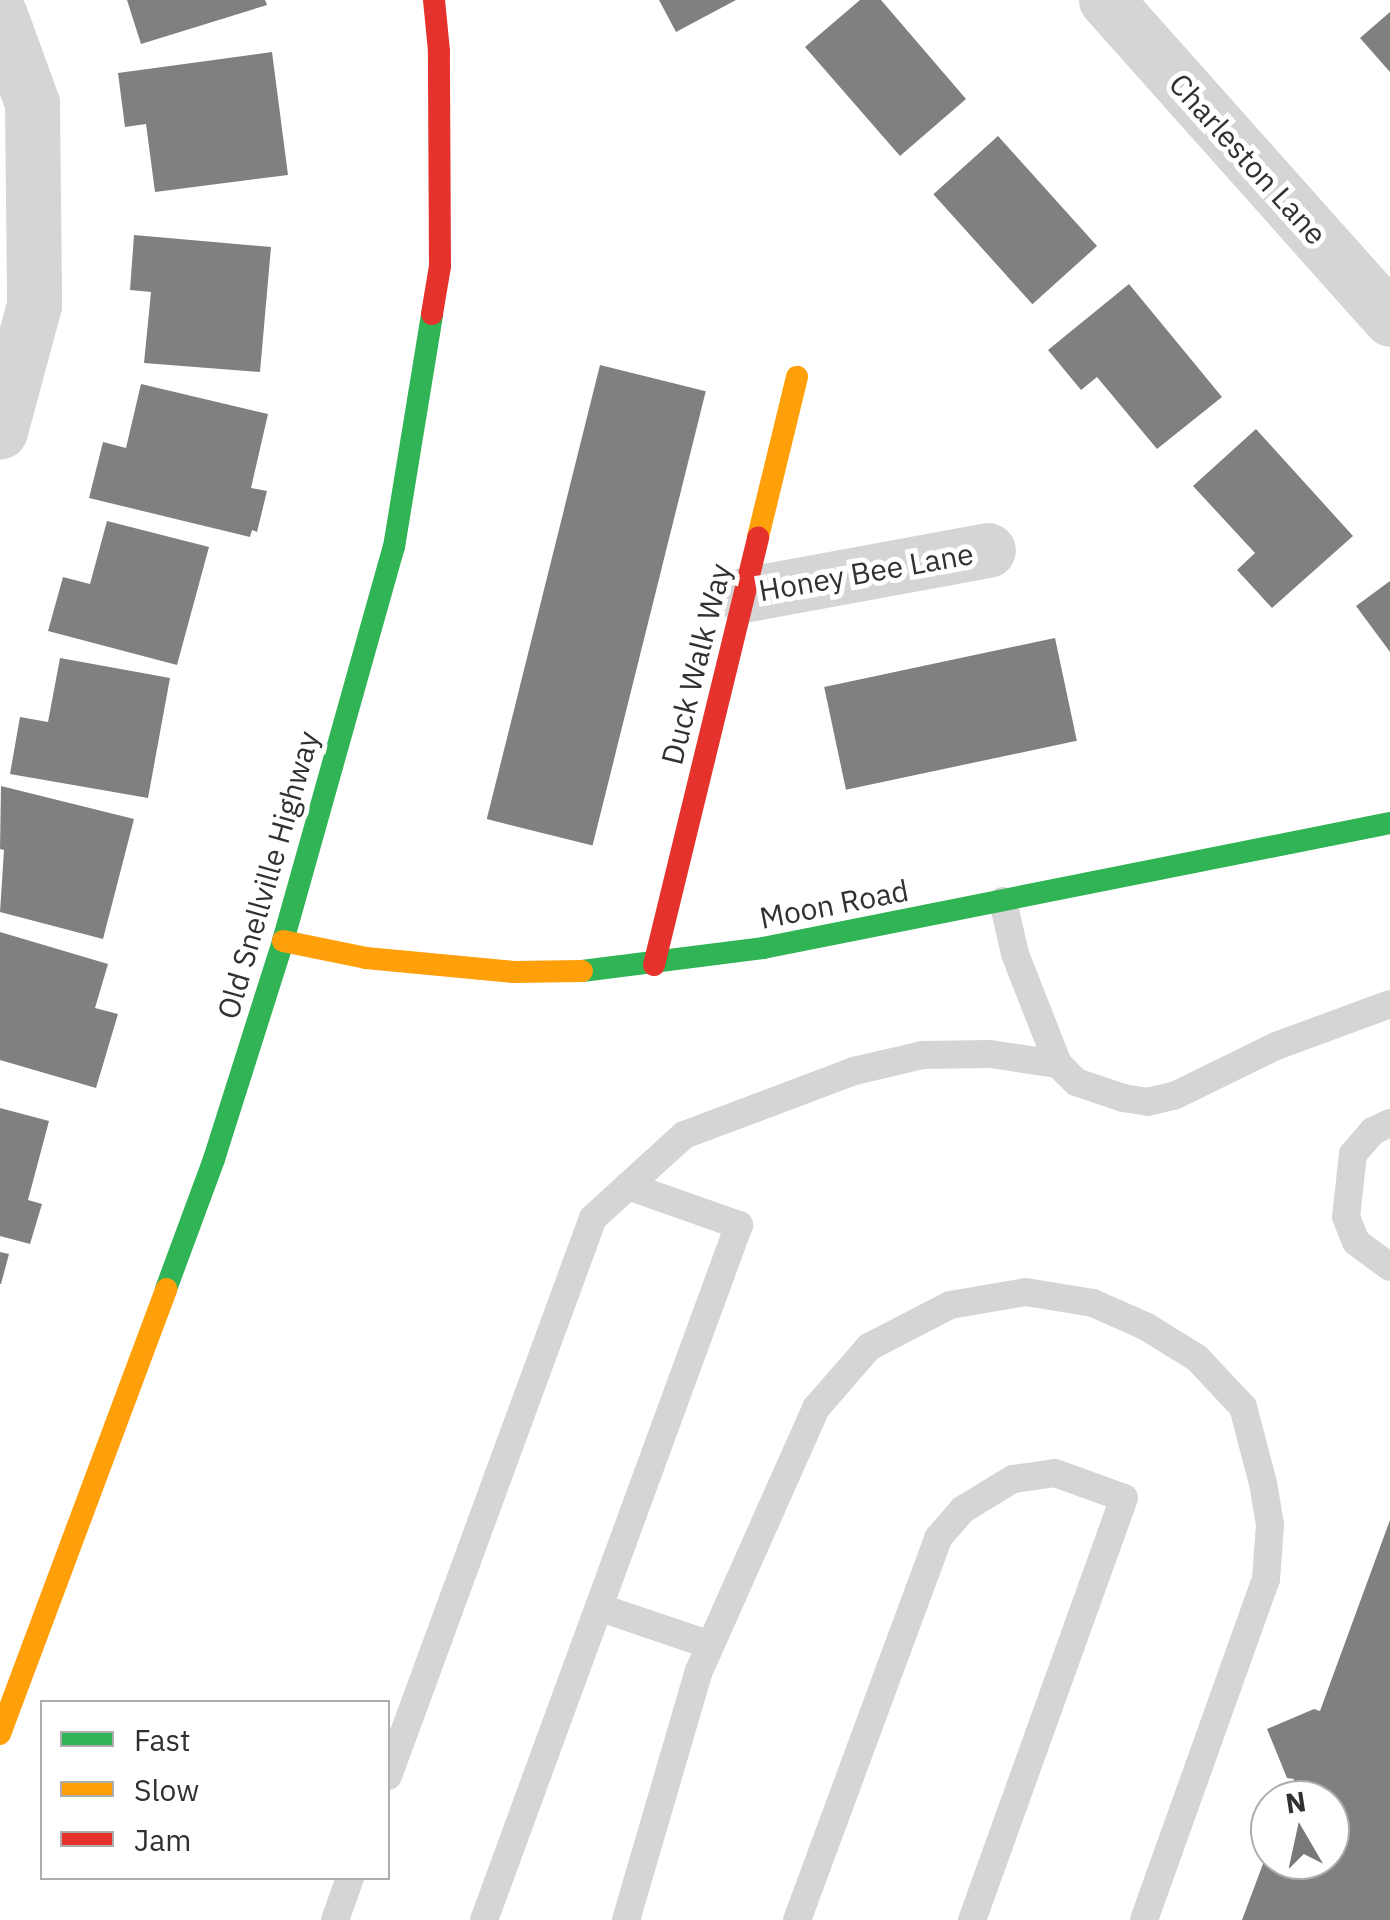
<!DOCTYPE html>
<style>
body{margin:0}
#map{position:relative;width:1390px;height:1920px;overflow:hidden;background:#fff;font-family:"IBM Plex Sans",sans-serif}
div>[style]{position:absolute}
.building>*{inset:0;background:#808080;transform-origin:0 0}
.lane>*{height:28px;margin:-14px;padding:0 14px;transform-origin:14px;border-radius:14px;background:#d5d5d5}
.street>*{height:55px;margin:-27.5px;padding:0 27.5px;transform-origin:27.5px;border-radius:27.5px;background:#d5d5d5}
.fast>*{height:22px;margin:-11px;padding:0 11px;transform-origin:11px;border-radius:11px;background:#30b455}
.slow>*{height:22px;margin:-11px;padding:0 11px;transform-origin:11px;border-radius:11px;background:#ff9f0a}
.jam>*{height:22px;margin:-11px;padding:0 11px;transform-origin:11px;border-radius:11px;background:#e5322d}
span{translate:-50% -50%;white-space:nowrap;text-align:center;line-height:1.15;-webkit-text-stroke:10px #fff;paint-order:stroke}
.street-label{font-size:30px;color:#313131}
.legend{position:absolute;left:40px;top:1700px;width:350px;height:180px;box-sizing:border-box;background:#fff;border:2px solid #adadad;margin:0;padding:12px 18px;list-style:none;font-size:30px;color:#313131}
.legend li{display:flex;align-items:center;gap:20px;height:50px}
.legend b{width:50px;border:2px solid #adadad}
.north{position:absolute;left:1250px;top:1780px;width:100px;height:100px;box-sizing:border-box;background:#fff;border:2px solid #adadad;border-radius:50%;rotate:351deg;font-size:28px;font-weight:700;line-height:40px;text-align:center;color:#313131}
.north::after{content:'';display:block;margin:auto;width:35px;height:45px;background:#797979;clip-path:polygon(50% 0,100% 100%,50% 72%,0 100%)}
</style>
<div id="map">
<div class="building">
<i style="clip-path:polygon(127px 0,265px 0,267px 5px,141px 44px)"></i>
<i style="clip-path:polygon(659px 0,736px 0,676px 32px)"></i>
<i style="clip-path:polygon(860px 0,881px 0,966px 99px,900px 156px,805px 47px)"></i>
<i style="clip-path:polygon(1390px 12px,1390px 72px,1360px 38px)"></i>
<i style="clip-path:polygon(272px 52px,288px 175px,155px 192px,146px 124px,125px 127px,118px 73px)"></i>
<i style="left:998px;top:136px;width:148px;height:87px;rotate:48deg"></i>
<i style="clip-path:polygon(134px 235px,271px 247px,260px 372px,144px 363px,151px 292px,130px 290px)"></i>
<i style="clip-path:polygon(1129px 284px,1222px 397px,1157px 449px,1097px 377px,1081px 390px,1048px 350px)"></i>
<i style="left:600px;top:365px;width:109px;height:468px;rotate:14deg"></i>
<i style="clip-path:polygon(141px 384px,268px 414px,251px 488px,267px 491px,257px 532px,252px 530px,250px 537px,89px 498px,103px 442px,126px 448px)"></i>
<i style="clip-path:polygon(1256px 429px,1353px 536px,1272px 608px,1237px 570px,1255px 553px,1193px 486px)"></i>
<i style="clip-path:polygon(107px 521px,209px 547px,177px 665px,48px 631px,63px 577px,90px 584px)"></i>
<i style="clip-path:polygon(1390px 581px,1390px 652px,1356px 606px)"></i>
<i style="left:1055px;top:638px;width:105px;height:236px;rotate:78deg"></i>
<i style="clip-path:polygon(60px 658px,170px 678px,148px 798px,10px 774px,20px 717px,48px 722px)"></i>
<i style="clip-path:polygon(1px 786px,134px 819px,103px 939px,0 912px,4px 850px,0 849px)"></i>
<i style="clip-path:polygon(0 932px,108px 964px,95px 1008px,118px 1014px,96px 1088px,0 1060px)"></i>
<i style="clip-path:polygon(0 1108px,49px 1121px,28px 1200px,42px 1204px,30px 1244px,0 1236px)"></i>
<i style="clip-path:polygon(0 1252px,9px 1254px,1px 1284px,0 1284px)"></i>
<i style="clip-path:polygon(1390px 1520px,1390px 1920px,1242px 1920px,1270px 1845px,1270px 1860px,1330px 1860px,1330px 1800px,1286px 1800px,1294px 1779px,1287px 1778px,1267px 1729px,1314px 1709px,1320px 1711px)"></i>
</div>
<div class="lane">
<i style="left:1003px;top:901px;width:54px;rotate:77.2deg"></i>
<i style="left:1015px;top:954px;width:118px;rotate:68.6deg"></i>
<i style="left:1058px;top:1064px;width:25px;rotate:45deg"></i>
<i style="left:1076px;top:1082px;width:50px;rotate:18.8deg"></i>
<i style="left:1123px;top:1098px;width:24px;rotate:9deg"></i>
<i style="left:1147px;top:1102px;width:28px;rotate:-13deg"></i>
<i style="left:1174px;top:1096px;width:114px;rotate:-26.1deg"></i>
<i style="left:1276px;top:1046px;width:121px;rotate:-20.2deg"></i>
<i style="left:1390px;top:1123px;width:19px;rotate:155deg"></i>
<i style="left:1373px;top:1131px;width:30px;rotate:131deg"></i>
<i style="left:1353px;top:1154px;width:63px;rotate:96.3deg"></i>
<i style="left:1346px;top:1217px;width:27px;rotate:68deg"></i>
<i style="left:1356px;top:1242px;width:42px;rotate:36.3deg"></i>
<i style="left:628px;top:1186px;width:76px;rotate:-42.3deg"></i>
<i style="left:684px;top:1135px;width:182px;rotate:-20.6deg"></i>
<i style="left:854px;top:1071px;width:70px;rotate:-13.2deg"></i>
<i style="left:922px;top:1055px;width:68px;rotate:-0.8deg"></i>
<i style="left:990px;top:1054px;width:69px;rotate:8.4deg"></i>
<i style="left:601px;top:1608px;width:115px;rotate:18.7deg"></i>
<i style="left:388px;top:1776px;width:594px;rotate:-69.83deg"></i>
<i style="left:593px;top:1218px;width:47px;rotate:-42.4deg"></i>
<i style="left:628px;top:1186px;width:118px;rotate:19.4deg"></i>
<i style="left:739px;top:1225px;width:740px;rotate:110.15deg"></i>
<i style="left:335px;top:1920px;width:45px;rotate:-70.3deg"></i>
<i style="left:626px;top:1920px;width:259px;rotate:-73.7deg"></i>
<i style="left:699px;top:1671px;width:288px;rotate:-66deg"></i>
<i style="left:816px;top:1408px;width:81px;rotate:-49deg"></i>
<i style="left:869px;top:1347px;width:91px;rotate:-27.4deg"></i>
<i style="left:950px;top:1305px;width:77px;rotate:-9.7deg"></i>
<i style="left:1026px;top:1292px;width:68px;rotate:9.3deg"></i>
<i style="left:1093px;top:1303px;width:57px;rotate:23.9deg"></i>
<i style="left:1145px;top:1326px;width:61px;rotate:31.6deg"></i>
<i style="left:1197px;top:1358px;width:67px;rotate:46.8deg"></i>
<i style="left:1243px;top:1407px;width:79px;rotate:75.3deg"></i>
<i style="left:1263px;top:1483px;width:43px;rotate:80.5deg"></i>
<i style="left:1270px;top:1525px;width:54px;rotate:94.2deg"></i>
<i style="left:1266px;top:1579px;width:362px;rotate:109.7deg"></i>
<i style="left:797px;top:1920px;width:407px;rotate:-69.7deg"></i>
<i style="left:938px;top:1538px;width:37px;rotate:-49deg"></i>
<i style="left:962px;top:1510px;width:60px;rotate:-31.3deg"></i>
<i style="left:1013px;top:1479px;width:42px;rotate:-8.1deg"></i>
<i style="left:1055px;top:1473px;width:73px;rotate:19.9deg"></i>
<i style="left:1124px;top:1498px;width:449px;rotate:109.8deg"></i>
</div>
<div class="street">
<i style="left:1106px;top:0;width:427px;rotate:48.3deg"></i>
<i style="left:0;top:15px;width:94px;rotate:70deg"></i>
<i style="left:32px;top:103px;width:202px;rotate:89.4deg"></i>
<i style="left:34px;top:305px;width:131px;rotate:105.1deg"></i>
<i style="left:743px;top:595px;width:249px;rotate:-10.4deg"></i>
</div>
<div class="fast">
<i style="left:582px;top:971px;width:182px;rotate:-7.2deg"></i>
<i style="left:763px;top:948px;width:639px;rotate:-11.27deg"></i>
<i style="left:166px;top:1289px;width:139px;rotate:-69.7deg"></i>
<i style="left:214px;top:1159px;width:229px;rotate:-72.4deg"></i>
<i style="left:283px;top:941px;width:409px;rotate:-74.3deg"></i>
<i style="left:394px;top:547px;width:236px;rotate:-80.7deg"></i>
</div>
<div class="slow">
<i style="left:758px;top:537px;width:165px;rotate:-76.3deg"></i>
<i style="left:283px;top:941px;width:85px;rotate:11.6deg"></i>
<i style="left:366px;top:958px;width:149px;rotate:5.4deg"></i>
<i style="left:514px;top:972px;width:68px;rotate:-0.8deg"></i>
<i style="left:0;top:1734px;width:475px;rotate:-69.5deg"></i>
</div>
<div class="jam">
<i style="left:432px;top:314px;width:49px;rotate:-80.5deg"></i>
<i style="left:440px;top:266px;width:215px;rotate:-90.3deg"></i>
<i style="left:439px;top:51px;width:51px;rotate:-95.6deg"></i>
<i style="left:654px;top:965px;width:440px;rotate:-76.3deg"></i>
</div>
<div class="street-label">
<span style="left:1248px;top:159px;rotate:48deg">Charleston Lane</span>
<span style="left:866px;top:572px;rotate:-10deg">Honey Bee Lane</span>
<span style="left:696px;top:664px;rotate:-76deg">Duck Walk Way</span>
<span style="left:268px;top:875px;rotate:-74deg">Old Snellville Highway</span>
<span style="left:834px;top:904px;rotate:-11deg">Moon Road</span>
</div>
<ul class="legend">
<li><b style="height:12px;background:#30b455"></b>Fast</li>
<li><b style="height:12px;background:#ff9f0a"></b>Slow</li>
<li><b style="height:12px;background:#e5322d"></b>Jam</li>
</ul>
<div class="north">N</div>
</div>
